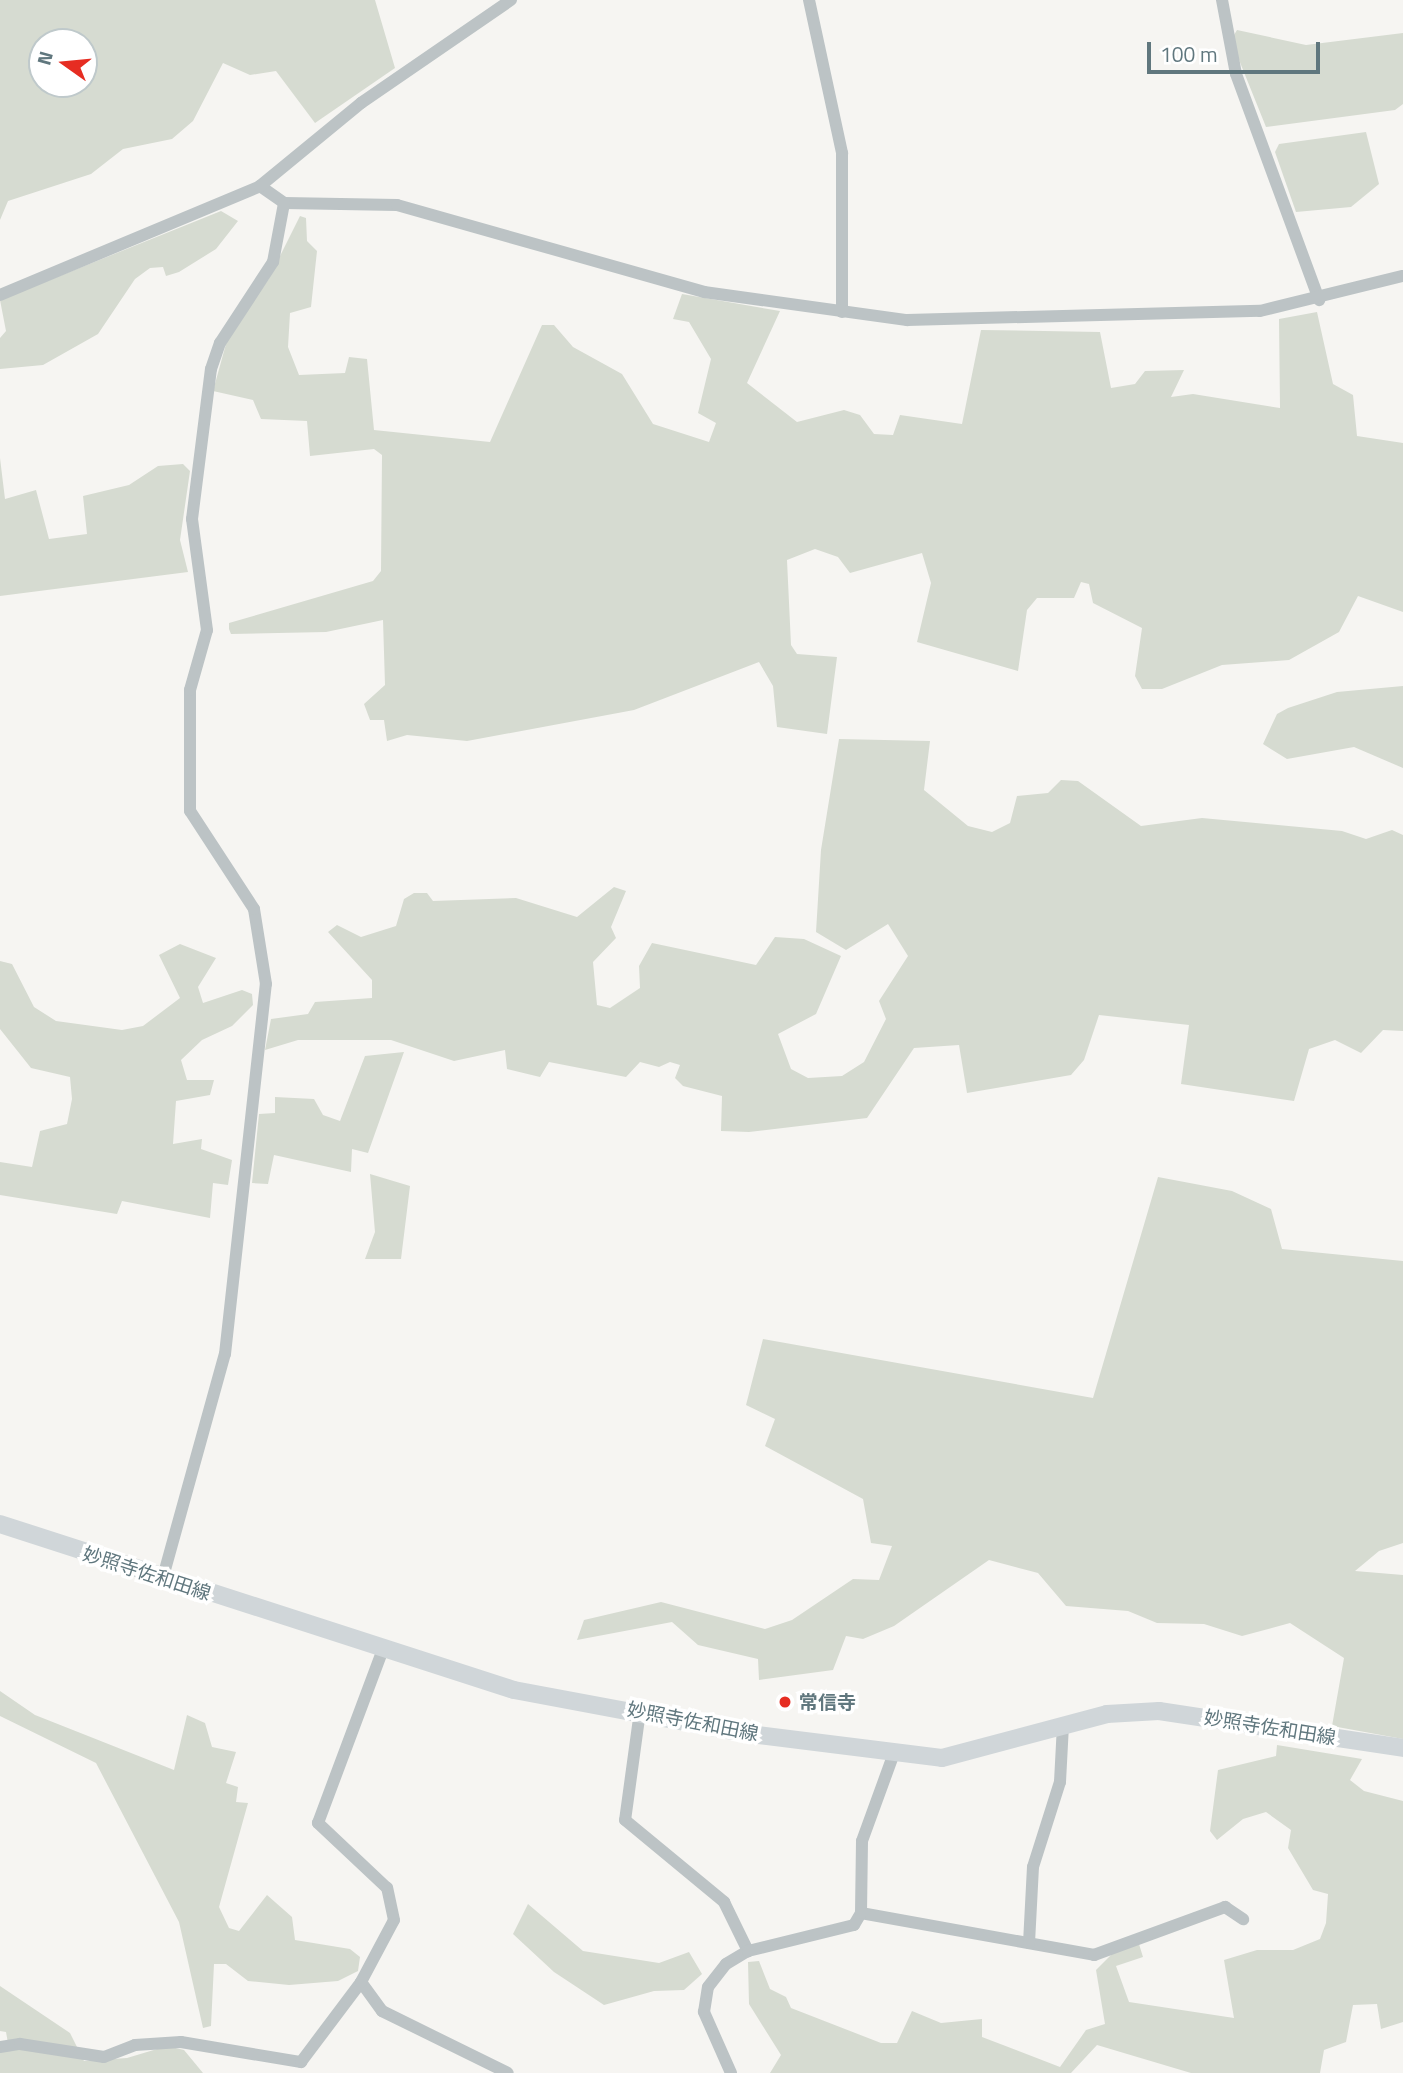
<!DOCTYPE html>
<meta charset="utf-8">
<style>
body{margin:0}
#map{position:relative;width:1403px;height:2073px;overflow:hidden;background:#f6f5f2;font-family:"Titillium Web","Noto Sans JP",sans-serif}
div>[style]{position:absolute}
.green>*{inset:0;background:#d6dbd1}
.street>*{height:12px;margin:-6px;padding:0 6px;transform-origin:6px;border-radius:6px;background:#bcc3c5}
.secondary>*{height:18px;margin:-9px;padding:0 9px;transform-origin:9px;border-radius:9px;background:#d0d6d9}
.dots>*{width:19px;height:19px;translate:-50% -50%;box-sizing:border-box;border:4px solid #fff;border-radius:50%}
span{translate:-50% -50%;white-space:nowrap;text-align:center;line-height:1.15;-webkit-text-stroke:7px #fff;paint-order:stroke}
.street-label{font-size:19px;color:#60777e}
.poi-label{font-size:19px;color:#60777e;font-weight:700}
.left{translate:0 -50%;text-align:left}
.north{position:absolute;left:28px;top:28px;width:70px;height:70px;box-sizing:border-box;background:#fff;border:2px solid #bfc9cb;border-radius:50%;rotate:285deg;font-size:19px;font-weight:700;line-height:28px;text-align:center;color:#60777e}
.north::after{content:'';display:block;margin:auto;width:24px;height:32px;background:#e62d22;clip-path:polygon(50% 0,100% 100%,50% 72%,0 100%)}
.scale{position:absolute;left:1147px;top:42px;width:173px;height:32px;box-sizing:border-box;border:4px solid #60777e;border-top:0;padding-left:9px;font-size:21px;line-height:24px;white-space:nowrap;color:#60777e;-webkit-text-stroke:5px #fff;paint-order:stroke}
</style>
<div id="map">
<div class="green">
<i style="clip-path:polygon(evenodd,0 0,375px 0,395px 68px,315px 123px,276px 71px,250px 75px,223px 63px,193px 121px,172px 139px,123px 149px,91px 174px,8px 201px,0 220px,0 0,42px 42px,84px 42px,84px 84px,42px 84px,42px 42px)"></i>
<i style="clip-path:polygon(1237px 30px,1306px 45px,1403px 33px,1403px 104px,1395px 110px,1266px 127px,1231px 40px)"></i>
<i style="clip-path:polygon(1366px 132px,1379px 184px,1351px 207px,1296px 212px,1275px 152px,1279px 144px)"></i>
<i style="clip-path:polygon(221px 211px,238px 221px,216px 249px,179px 272px,166px 276px,163px 267px,150px 268px,135px 279px,98px 334px,43px 365px,0 369px,0 338px,6px 331px,0 300px)"></i>
<i style="clip-path:polygon(300px 216px,306px 218px,307px 241px,317px 251px,311px 307px,290px 313px,288px 347px,299px 375px,345px 373px,349px 357px,367px 359px,374px 430px,490px 442px,542px 325px,554px 325px,573px 347px,622px 374px,653px 424px,709px 442px,716px 423px,698px 413px,711px 359px,689px 322px,673px 319px,682px 294px,780px 311px,747px 383px,797px 422px,844px 410px,860px 415px,874px 434px,893px 435px,900px 415px,962px 424px,981px 330px,1100px 332px,1111px 388px,1135px 384px,1145px 371px,1184px 370px,1171px 397px,1193px 394px,1280px 408px,1279px 319px,1317px 312px,1333px 384px,1353px 395px,1357px 436px,1403px 443px,1403px 612px,1358px 596px,1339px 632px,1289px 660px,1222px 665px,1162px 689px,1142px 689px,1135px 676px,1142px 628px,1093px 603px,1089px 584px,1081px 582px,1074px 598px,1037px 598px,1027px 610px,1018px 671px,917px 642px,931px 583px,922px 553px,850px 573px,838px 557px,815px 549px,787px 560px,791px 645px,797px 654px,837px 657px,827px 734px,777px 727px,773px 686px,759px 662px,634px 710px,467px 741px,407px 735px,387px 741px,384px 720px,370px 720px,364px 704px,385px 685px,383px 620px,326px 632px,231px 634px,229px 629px,229px 623px,373px 581px,381px 571px,382px 455px,374px 449px,310px 456px,307px 421px,261px 419px,253px 400px,213px 391px,229px 333px,268px 280px)"></i>
<i style="clip-path:polygon(0 458px,5px 499px,36px 490px,49px 539px,87px 534px,83px 496px,129px 485px,158px 466px,183px 464px,190px 471px,180px 540px,188px 572px,0 596px)"></i>
<i style="clip-path:polygon(1403px 686px,1403px 768px,1354px 747px,1287px 759px,1263px 744px,1277px 714px,1288px 708px,1337px 692px)"></i>
<i style="clip-path:polygon(839px 739px,930px 741px,924px 790px,968px 826px,992px 832px,1010px 823px,1017px 796px,1048px 793px,1061px 780px,1078px 781px,1141px 826px,1202px 818px,1342px 831px,1366px 839px,1392px 830px,1403px 835px,1403px 1031px,1383px 1030px,1361px 1053px,1335px 1040px,1309px 1049px,1294px 1101px,1181px 1084px,1189px 1025px,1099px 1015px,1084px 1060px,1071px 1075px,967px 1093px,959px 1045px,914px 1048px,867px 1118px,749px 1132px,721px 1131px,722px 1096px,683px 1086px,675px 1078px,680px 1065px,670px 1062px,659px 1067px,640px 1062px,626px 1077px,549px 1062px,540px 1077px,507px 1069px,505px 1050px,454px 1061px,391px 1040px,298px 1040px,265px 1050px,271px 1019px,308px 1014px,315px 1002px,372px 998px,372px 980px,328px 932px,337px 925px,361px 937px,396px 926px,404px 899px,414px 893px,427px 893px,433px 901px,516px 898px,577px 917px,614px 887px,626px 891px,611px 927px,616px 938px,593px 962px,597px 1005px,610px 1008px,640px 988px,639px 966px,652px 943px,756px 965px,775px 937px,804px 939px,841px 956px,816px 1014px,778px 1034px,791px 1069px,808px 1078px,842px 1076px,864px 1062px,886px 1019px,879px 1001px,908px 956px,888px 924px,846px 950px,816px 932px,821px 850px)"></i>
<i style="clip-path:polygon(180px 944px,216px 958px,198px 987px,203px 1003px,242px 990px,252px 994px,253px 1005px,232px 1026px,202px 1040px,181px 1060px,187px 1080px,214px 1080px,210px 1095px,176px 1101px,173px 1144px,202px 1139px,201px 1149px,232px 1160px,228px 1185px,213px 1183px,210px 1218px,122px 1201px,117px 1214px,0 1195px,0 1162px,32px 1167px,40px 1131px,67px 1124px,72px 1099px,70px 1077px,31px 1068px,0 1029px,0 961px,12px 964px,34px 1007px,56px 1021px,122px 1030px,143px 1026px,180px 998px,159px 955px)"></i>
<i style="clip-path:polygon(404px 1052px,368px 1153px,352px 1149px,351px 1172px,274px 1155px,268px 1184px,252px 1183px,259px 1114px,275px 1113px,275px 1097px,314px 1099px,323px 1115px,340px 1121px,365px 1056px)"></i>
<i style="clip-path:polygon(370px 1174px,410px 1186px,401px 1259px,365px 1259px,375px 1232px)"></i>
<i style="clip-path:polygon(1158px 1177px,1232px 1191px,1271px 1209px,1282px 1249px,1403px 1261px,1403px 1543px,1379px 1551px,1355px 1571px,1403px 1575px,1403px 1739px,1332px 1726px,1344px 1658px,1290px 1623px,1242px 1636px,1204px 1624px,1157px 1623px,1128px 1611px,1066px 1606px,1038px 1573px,989px 1560px,894px 1626px,863px 1639px,846px 1636px,833px 1670px,759px 1680px,758px 1659px,698px 1645px,672px 1622px,577px 1640px,584px 1620px,661px 1602px,765px 1629px,792px 1620px,853px 1579px,879px 1580px,892px 1546px,871px 1543px,863px 1499px,765px 1446px,775px 1419px,746px 1405px,763px 1339px,1093px 1398px)"></i>
<i style="clip-path:polygon(0 1691px,35px 1715px,174px 1770px,187px 1715px,205px 1723px,212px 1747px,236px 1752px,226px 1783px,238px 1787px,236px 1802px,248px 1803px,219px 1907px,229px 1928px,239px 1931px,267px 1895px,292px 1917px,295px 1940px,350px 1949px,360px 1957px,358px 1971px,338px 1981px,289px 1985px,248px 1981px,226px 1964px,214px 1964px,211px 2026px,203px 2028px,179px 1922px,96px 1763px,0 1716px)"></i>
<i style="clip-path:polygon(1277px 1745px,1362px 1759px,1350px 1780px,1364px 1791px,1403px 1801px,1403px 2022px,1381px 2029px,1377px 2004px,1353px 2005px,1346px 2042px,1324px 2050px,1320px 2073px,1191px 2073px,1097px 2045px,1071px 2073px,770px 2073px,781px 2055px,749px 2004px,748px 1962px,759px 1961px,770px 1989px,786px 1997px,791px 2008px,881px 2043px,897px 2043px,912px 2011px,941px 2023px,982px 2019px,982px 2037px,1060px 2067px,1086px 2030px,1105px 2024px,1096px 1970px,1116px 1950px,1139px 1944px,1143px 1957px,1116px 1966px,1129px 2002px,1234px 2018px,1224px 1960px,1257px 1950px,1293px 1950px,1320px 1939px,1326px 1923px,1328px 1894px,1313px 1890px,1288px 1848px,1291px 1830px,1266px 1812px,1243px 1819px,1217px 1840px,1210px 1831px,1218px 1770px,1276px 1756px)"></i>
<i style="clip-path:polygon(528px 1904px,583px 1951px,659px 1963px,689px 1952px,702px 1974px,684px 1990px,654px 1991px,604px 2005px,554px 1972px,513px 1934px)"></i>
<i style="clip-path:polygon(0 1986px,70px 2033px,84px 2061px,127px 2058px,167px 2046px,184px 2050px,203px 2073px,0 2073px,0 2052px,9px 2049px,6px 2032px,0 2031px)"></i>
</div>
<div class="street">
<i style="left:809px;top:0;width:157px;rotate:77.8deg"></i>
<i style="left:842px;top:153px;width:159px;rotate:90deg"></i>
<i style="left:1222px;top:0;width:75px;rotate:79.3deg"></i>
<i style="left:1236px;top:74px;width:241px;rotate:69.8deg"></i>
<i style="left:260px;top:186px;width:29px;rotate:35deg"></i>
<i style="left:284px;top:203px;width:113px;rotate:1deg"></i>
<i style="left:397px;top:205px;width:319px;rotate:15.8deg"></i>
<i style="left:704px;top:292px;width:205px;rotate:7.9deg"></i>
<i style="left:907px;top:320px;width:353px;rotate:-1.5deg"></i>
<i style="left:1260px;top:311px;width:147px;rotate:-13.8deg"></i>
<i style="left:0;top:295px;width:282px;rotate:-22.7deg"></i>
<i style="left:260px;top:186px;width:131px;rotate:-39.4deg"></i>
<i style="left:361px;top:103px;width:182px;rotate:-34.5deg"></i>
<i style="left:163px;top:1577px;width:231px;rotate:-74.5deg"></i>
<i style="left:225px;top:1354px;width:372px;rotate:-83.7deg"></i>
<i style="left:266px;top:984px;width:76px;rotate:-99.1deg"></i>
<i style="left:254px;top:909px;width:117px;rotate:-123.1deg"></i>
<i style="left:190px;top:811px;width:121px;rotate:-90deg"></i>
<i style="left:190px;top:690px;width:62px;rotate:-74.2deg"></i>
<i style="left:207px;top:630px;width:112px;rotate:-97.7deg"></i>
<i style="left:192px;top:519px;width:151px;rotate:-82.8deg"></i>
<i style="left:211px;top:369px;width:28px;rotate:-71deg"></i>
<i style="left:220px;top:343px;width:97px;rotate:-56.8deg"></i>
<i style="left:273px;top:262px;width:60px;rotate:-79.4deg"></i>
<i style="left:640px;top:1711px;width:110px;rotate:97.8deg"></i>
<i style="left:625px;top:1820px;width:129px;rotate:39.6deg"></i>
<i style="left:724px;top:1902px;width:55px;rotate:63.9deg"></i>
<i style="left:861px;top:1913px;width:237px;rotate:10.2deg"></i>
<i style="left:1094px;top:1955px;width:140px;rotate:-20.1deg"></i>
<i style="left:1225px;top:1907px;width:22px;rotate:34deg"></i>
<i style="left:1029px;top:1943px;width:76px;rotate:-87deg"></i>
<i style="left:1033px;top:1867px;width:89px;rotate:-72.4deg"></i>
<i style="left:1060px;top:1782px;width:57px;rotate:-87deg"></i>
<i style="left:361px;top:1982px;width:36px;rotate:54deg"></i>
<i style="left:382px;top:2011px;width:140px;rotate:26.2deg"></i>
<i style="left:0;top:2047px;width:20px;rotate:-9deg"></i>
<i style="left:20px;top:2044px;width:85px;rotate:8.8deg"></i>
<i style="left:104px;top:2057px;width:33px;rotate:-21deg"></i>
<i style="left:135px;top:2045px;width:46px;rotate:-3.7deg"></i>
<i style="left:181px;top:2042px;width:122px;rotate:9.5deg"></i>
<i style="left:301px;top:2062px;width:100px;rotate:-53.1deg"></i>
<i style="left:361px;top:1982px;width:70px;rotate:-62deg"></i>
<i style="left:394px;top:1920px;width:33px;rotate:-102deg"></i>
<i style="left:387px;top:1888px;width:95px;rotate:-136.7deg"></i>
<i style="left:318px;top:1823px;width:186px;rotate:-69.5deg"></i>
<i style="left:731px;top:2073px;width:67px;rotate:-113.9deg"></i>
<i style="left:704px;top:2012px;width:25px;rotate:-81deg"></i>
<i style="left:708px;top:1987px;width:29px;rotate:-52deg"></i>
<i style="left:726px;top:1964px;width:26px;rotate:-31deg"></i>
<i style="left:748px;top:1951px;width:109px;rotate:-13.8deg"></i>
<i style="left:854px;top:1925px;width:14px;rotate:-60deg"></i>
<i style="left:861px;top:1913px;width:72px;rotate:-89.2deg"></i>
<i style="left:862px;top:1841px;width:94px;rotate:-70deg"></i>
</div>
<div class="secondary">
<i style="left:0;top:1524px;width:540px;rotate:17.9deg"></i>
<i style="left:514px;top:1690px;width:240px;rotate:10.6deg"></i>
<i style="left:750px;top:1734px;width:193px;rotate:7.1deg"></i>
<i style="left:942px;top:1758px;width:171px;rotate:-14.9deg"></i>
<i style="left:1107px;top:1714px;width:52px;rotate:-3.3deg"></i>
<i style="left:1159px;top:1711px;width:247px;rotate:8.6deg"></i>
</div>
<div class="dots">
<i style="left:785px;top:1702px;background:#e62d22"></i>
</div>
<div class="street-label">
<span style="left:147px;top:1573px;rotate:18deg">妙照寺佐和田線</span>
<span style="left:693px;top:1721px;rotate:11deg">妙照寺佐和田線</span>
<span style="left:1270px;top:1727px;rotate:9deg">妙照寺佐和田線</span>
</div>
<div class="poi-label">
<span class="left" style="left:799px;top:1702px">常信寺</span>
</div>
<div class="north">N</div>
<div class="scale">100 m</div>
</div>
